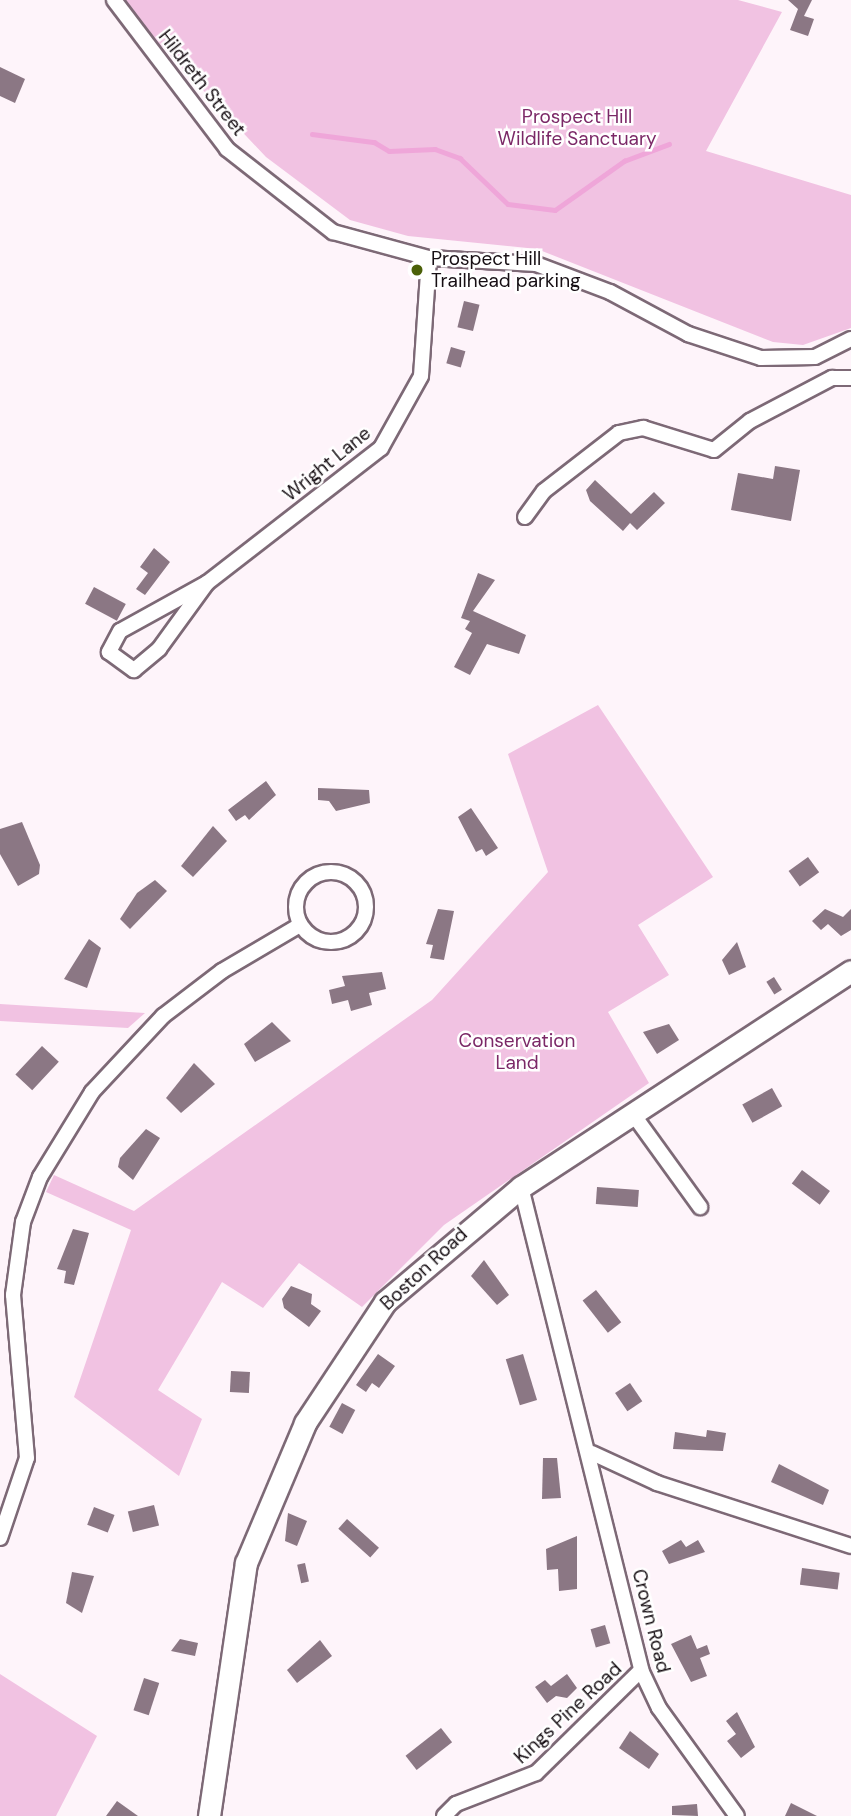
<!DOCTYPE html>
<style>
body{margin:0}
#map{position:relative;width:851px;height:1816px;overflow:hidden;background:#fef4fa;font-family:"DM Sans",sans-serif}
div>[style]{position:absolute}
.green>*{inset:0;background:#f1c2e2}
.stream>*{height:4.5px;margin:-2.25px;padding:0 2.25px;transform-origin:2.25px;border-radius:2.25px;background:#efa6d9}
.building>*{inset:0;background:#8b7784;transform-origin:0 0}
.roads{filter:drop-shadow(2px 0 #7d6976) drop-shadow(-2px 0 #7d6976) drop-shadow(0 2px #7d6976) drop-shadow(0 -2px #7d6976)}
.street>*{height:14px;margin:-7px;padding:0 7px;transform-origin:7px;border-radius:7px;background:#fff}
.street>.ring{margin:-7px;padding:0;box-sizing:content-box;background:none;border:14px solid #fff;border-radius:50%}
.secondary>*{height:21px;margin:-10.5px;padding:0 10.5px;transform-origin:10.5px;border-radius:10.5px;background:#fff}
.dots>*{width:19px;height:19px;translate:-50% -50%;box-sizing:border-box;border:4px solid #fff;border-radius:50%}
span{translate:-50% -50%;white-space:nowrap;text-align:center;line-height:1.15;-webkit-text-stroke:5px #fff;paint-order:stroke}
.street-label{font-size:19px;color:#160e13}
.park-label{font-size:19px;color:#7b2867}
.poi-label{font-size:19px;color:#160e13}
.left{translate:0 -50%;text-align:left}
</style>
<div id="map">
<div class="green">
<i style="clip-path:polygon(118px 0,738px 0,782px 12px,706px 151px,851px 195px,851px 328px,803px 345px,773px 342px,537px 249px,408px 236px,350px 220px,266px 157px)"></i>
<i style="clip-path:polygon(598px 705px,713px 877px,638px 925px,669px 975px,608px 1012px,649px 1083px,444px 1225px,362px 1307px,299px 1263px,263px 1308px,222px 1282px,158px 1390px,202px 1419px,179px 1476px,74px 1397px,131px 1230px,46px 1192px,54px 1175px,134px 1211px,432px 1000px,548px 872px,508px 754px)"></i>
<i style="clip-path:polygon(0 1004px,145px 1013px,128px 1028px,0 1021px)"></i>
<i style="clip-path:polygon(0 1674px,97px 1736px,56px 1816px,0 1816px)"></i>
</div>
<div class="stream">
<i style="left:312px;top:134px;width:63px;rotate:7.4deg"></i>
<i style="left:374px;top:142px;width:17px;rotate:31deg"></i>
<i style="left:389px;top:151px;width:46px;rotate:-2.5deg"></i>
<i style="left:435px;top:149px;width:27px;rotate:20deg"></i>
<i style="left:460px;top:158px;width:66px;rotate:43.8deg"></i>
<i style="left:508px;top:204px;width:47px;rotate:7.3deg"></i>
<i style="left:555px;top:210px;width:85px;rotate:-35.4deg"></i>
<i style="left:624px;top:161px;width:48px;rotate:-20.7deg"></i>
</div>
<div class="building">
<i style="clip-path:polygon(788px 0,812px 0,804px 16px,814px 19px,808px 36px,790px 30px,798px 9px)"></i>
<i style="clip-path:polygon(0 67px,25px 79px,15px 103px,0 96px)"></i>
<i style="left:464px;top:301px;width:16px;height:27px;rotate:14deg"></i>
<i style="left:451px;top:347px;width:15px;height:17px;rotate:16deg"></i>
<i style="clip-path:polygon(775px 466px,800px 470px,791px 521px,731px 510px,738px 473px,773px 479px)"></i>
<i style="clip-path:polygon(595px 480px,631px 514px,654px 492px,665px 503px,637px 530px,630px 523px,623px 531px,590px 501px,586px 490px)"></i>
<i style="clip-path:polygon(154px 548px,170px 562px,145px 595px,136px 589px,148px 573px,140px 567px)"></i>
<i style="clip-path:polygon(478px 573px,495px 580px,473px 611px,526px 635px,519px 654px,487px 644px,470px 675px,454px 667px,472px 633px,465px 629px,470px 621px,461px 618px)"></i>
<i style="left:94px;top:587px;width:36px;height:19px;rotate:28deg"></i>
<i style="clip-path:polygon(266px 781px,276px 795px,249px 820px,245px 815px,236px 821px,228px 810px)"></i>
<i style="clip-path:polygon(318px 788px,369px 790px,370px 803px,336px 811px,329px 801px,318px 800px)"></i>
<i style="clip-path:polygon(471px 808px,498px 848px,486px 856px,482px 849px,476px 852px,458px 817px)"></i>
<i style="clip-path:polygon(22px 822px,40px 865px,39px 874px,18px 886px,0 854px,0 829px)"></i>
<i style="clip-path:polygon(213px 826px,227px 841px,193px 877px,181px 866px)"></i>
<i style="left:808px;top:857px;width:19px;height:24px;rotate:54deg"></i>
<i style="clip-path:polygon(155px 880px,167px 891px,130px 929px,120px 919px,137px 893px)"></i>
<i style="clip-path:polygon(438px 909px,454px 911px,444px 960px,430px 958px,433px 945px,426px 944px)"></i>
<i style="clip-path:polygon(825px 909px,843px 917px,851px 909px,851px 930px,841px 936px,828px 924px,821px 930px,812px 921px)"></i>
<i style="clip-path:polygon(89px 939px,101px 948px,87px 988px,64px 979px)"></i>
<i style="clip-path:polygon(737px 942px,746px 967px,729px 975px,722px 960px)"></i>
<i style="clip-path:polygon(382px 972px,386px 989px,369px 993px,372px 1005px,351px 1011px,348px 1000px,332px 1004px,329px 990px,345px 986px,342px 976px)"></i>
<i style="left:774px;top:977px;width:15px;height:9px;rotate:58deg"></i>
<i style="clip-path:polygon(272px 1022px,291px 1041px,255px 1062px,244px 1044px)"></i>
<i style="clip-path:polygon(669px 1024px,679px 1040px,657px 1054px,643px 1032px)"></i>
<i style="left:42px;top:1046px;width:23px;height:39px;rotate:43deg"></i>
<i style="clip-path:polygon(194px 1063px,215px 1084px,181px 1113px,166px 1098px)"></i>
<i style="left:772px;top:1088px;width:21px;height:34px;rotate:61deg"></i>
<i style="clip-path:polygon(146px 1129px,160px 1138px,133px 1180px,118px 1167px,120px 1158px)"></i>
<i style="left:802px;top:1170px;width:35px;height:17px;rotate:37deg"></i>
<i style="left:597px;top:1187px;width:42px;height:17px;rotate:4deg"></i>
<i style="clip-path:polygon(73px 1229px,89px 1233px,74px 1285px,64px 1283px,66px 1271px,57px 1269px)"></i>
<i style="clip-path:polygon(484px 1260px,509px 1295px,497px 1305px,471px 1276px)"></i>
<i style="clip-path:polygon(291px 1286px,312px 1294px,311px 1304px,321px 1311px,309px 1327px,284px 1308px,282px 1299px)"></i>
<i style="left:596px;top:1290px;width:41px;height:17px;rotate:52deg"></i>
<i style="clip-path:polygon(378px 1354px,395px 1366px,379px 1388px,372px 1383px,366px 1392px,356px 1385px)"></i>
<i style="left:523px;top:1354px;width:48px;height:18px;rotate:73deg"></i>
<i style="left:231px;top:1371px;width:19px;height:21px;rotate:3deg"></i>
<i style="left:630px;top:1383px;width:22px;height:18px;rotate:56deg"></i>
<i style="left:342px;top:1403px;width:15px;height:27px;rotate:28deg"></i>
<i style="clip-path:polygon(707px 1430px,726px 1433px,723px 1451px,673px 1449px,675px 1432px,706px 1437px)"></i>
<i style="clip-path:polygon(543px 1458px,557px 1458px,561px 1498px,542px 1499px)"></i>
<i style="clip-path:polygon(779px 1464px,829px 1490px,823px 1505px,771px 1482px)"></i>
<i style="left:154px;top:1505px;width:21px;height:27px;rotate:76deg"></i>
<i style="left:94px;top:1507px;width:22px;height:19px;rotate:21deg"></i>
<i style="clip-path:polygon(288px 1513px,307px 1521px,297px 1546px,285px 1541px)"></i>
<i style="left:347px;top:1519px;width:43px;height:13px;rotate:42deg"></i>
<i style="clip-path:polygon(577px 1536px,577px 1589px,559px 1591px,558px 1569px,547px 1570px,546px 1549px)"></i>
<i style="clip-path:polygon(681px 1540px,686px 1547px,698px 1540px,705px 1552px,669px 1564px,662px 1551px)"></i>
<i style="left:305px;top:1563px;width:19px;height:8px;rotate:78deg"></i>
<i style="left:802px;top:1568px;width:38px;height:17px;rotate:7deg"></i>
<i style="clip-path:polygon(72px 1572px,94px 1576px,82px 1613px,66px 1603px)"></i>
<i style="left:605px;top:1625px;width:19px;height:15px;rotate:74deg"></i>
<i style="clip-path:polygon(691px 1635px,697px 1649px,707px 1645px,710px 1654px,700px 1658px,707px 1676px,691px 1682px,671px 1644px)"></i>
<i style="clip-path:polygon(180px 1639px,198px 1643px,195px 1656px,171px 1651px)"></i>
<i style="clip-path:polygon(320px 1640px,332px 1656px,297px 1683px,287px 1670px)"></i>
<i style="clip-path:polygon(567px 1674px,577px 1688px,567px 1698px,556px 1696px,547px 1703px,535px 1687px,545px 1680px,551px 1686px)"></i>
<i style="left:144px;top:1678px;width:16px;height:34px;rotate:18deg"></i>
<i style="clip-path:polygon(737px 1712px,755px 1747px,741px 1758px,727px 1741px,736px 1734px,726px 1721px)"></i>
<i style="left:441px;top:1728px;width:18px;height:45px;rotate:52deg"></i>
<i style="clip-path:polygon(630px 1731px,659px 1754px,649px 1769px,619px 1748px)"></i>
<i style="clip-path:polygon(117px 1801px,138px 1816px,106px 1816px)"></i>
<i style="clip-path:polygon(791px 1803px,817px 1816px,785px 1816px)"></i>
<i style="clip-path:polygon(697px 1804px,698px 1816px,672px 1815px,672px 1806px)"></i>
</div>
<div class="roads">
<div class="street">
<i style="left:114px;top:0;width:187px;rotate:52.8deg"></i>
<i style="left:227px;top:149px;width:135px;rotate:38.1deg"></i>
<i style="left:333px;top:232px;width:99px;rotate:15.2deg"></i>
<i style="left:429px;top:258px;width:107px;rotate:3.2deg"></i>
<i style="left:536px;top:264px;width:79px;rotate:20.7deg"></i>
<i style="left:610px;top:292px;width:89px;rotate:28.3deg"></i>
<i style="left:688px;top:334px;width:77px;rotate:18.2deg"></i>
<i style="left:761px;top:358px;width:54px;rotate:-1.1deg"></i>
<i style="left:815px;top:357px;width:40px;rotate:-26.6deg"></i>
<i style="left:525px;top:517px;width:32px;rotate:-54deg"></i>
<i style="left:544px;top:491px;width:95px;rotate:-37.7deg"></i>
<i style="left:619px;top:433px;width:25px;rotate:-12deg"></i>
<i style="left:643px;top:428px;width:74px;rotate:17.2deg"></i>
<i style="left:714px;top:450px;width:46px;rotate:-38.9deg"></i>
<i style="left:750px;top:421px;width:93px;rotate:-27.7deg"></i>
<i style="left:832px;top:378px;width:19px"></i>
<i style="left:207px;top:583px;width:99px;rotate:151.1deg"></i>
<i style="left:120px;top:631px;width:24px;rotate:118deg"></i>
<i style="left:109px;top:652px;width:31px;rotate:36deg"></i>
<i style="left:134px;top:670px;width:33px;rotate:-40deg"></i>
<i style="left:159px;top:649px;width:82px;rotate:-54deg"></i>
<i style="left:207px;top:583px;width:220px;rotate:-37.8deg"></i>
<i style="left:381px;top:448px;width:82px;rotate:-60.9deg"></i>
<i style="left:421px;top:376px;width:118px;rotate:-86.1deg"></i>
<i class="ring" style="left:296px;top:872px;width:56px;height:56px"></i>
<i style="left:633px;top:1114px;width:115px;rotate:54.2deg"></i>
<i style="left:521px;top:1187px;width:498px;rotate:76deg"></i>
<i style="left:641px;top:1670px;width:42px;rotate:64.7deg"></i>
<i style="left:659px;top:1708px;width:133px;rotate:54.2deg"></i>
<i style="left:592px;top:1453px;width:72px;rotate:24.8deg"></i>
<i style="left:657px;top:1483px;width:204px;rotate:18deg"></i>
<i style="left:0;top:1538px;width:84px;rotate:-71.4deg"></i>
<i style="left:27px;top:1458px;width:164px;rotate:-94.9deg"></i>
<i style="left:13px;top:1295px;width:74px;rotate:-82.2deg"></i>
<i style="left:23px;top:1222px;width:48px;rotate:-69.3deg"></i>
<i style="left:40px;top:1177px;width:100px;rotate:-58.5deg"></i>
<i style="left:92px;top:1092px;width:104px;rotate:-46.9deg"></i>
<i style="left:163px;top:1016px;width:74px;rotate:-37.3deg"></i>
<i style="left:222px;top:971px;width:91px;rotate:-30.5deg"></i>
<i style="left:444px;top:1816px;width:17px;rotate:-45deg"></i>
<i style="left:456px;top:1804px;width:86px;rotate:-21.2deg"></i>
<i style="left:536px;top:1773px;width:147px;rotate:-44.4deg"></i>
</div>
<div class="secondary">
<i style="left:209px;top:1816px;width:256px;rotate:-81.7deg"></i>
<i style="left:246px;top:1563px;width:152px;rotate:-67.1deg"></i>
<i style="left:305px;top:1423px;width:145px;rotate:-56.5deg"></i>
<i style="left:385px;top:1302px;width:178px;rotate:-40.2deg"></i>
<i style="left:521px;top:1187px;width:394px;rotate:-33.2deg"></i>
</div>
</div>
<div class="dots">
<i style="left:417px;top:270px;background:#4b6008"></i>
</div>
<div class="street-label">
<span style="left:202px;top:83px;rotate:52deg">Hildreth Street</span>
<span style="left:327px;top:464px;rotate:-39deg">Wright Lane</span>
<span style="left:424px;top:1269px;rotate:-43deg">Boston Road</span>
<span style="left:651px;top:1621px;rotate:76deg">Crown Road</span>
<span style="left:568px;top:1713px;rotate:-43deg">Kings Pine Road</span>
</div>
<div class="park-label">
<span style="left:577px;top:128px">Prospect Hill<br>Wildlife Sanctuary</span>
<span style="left:517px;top:1052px">Conservation<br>Land</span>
</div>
<div class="poi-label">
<span class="left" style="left:431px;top:270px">Prospect Hill<br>Trailhead parking</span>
</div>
</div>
